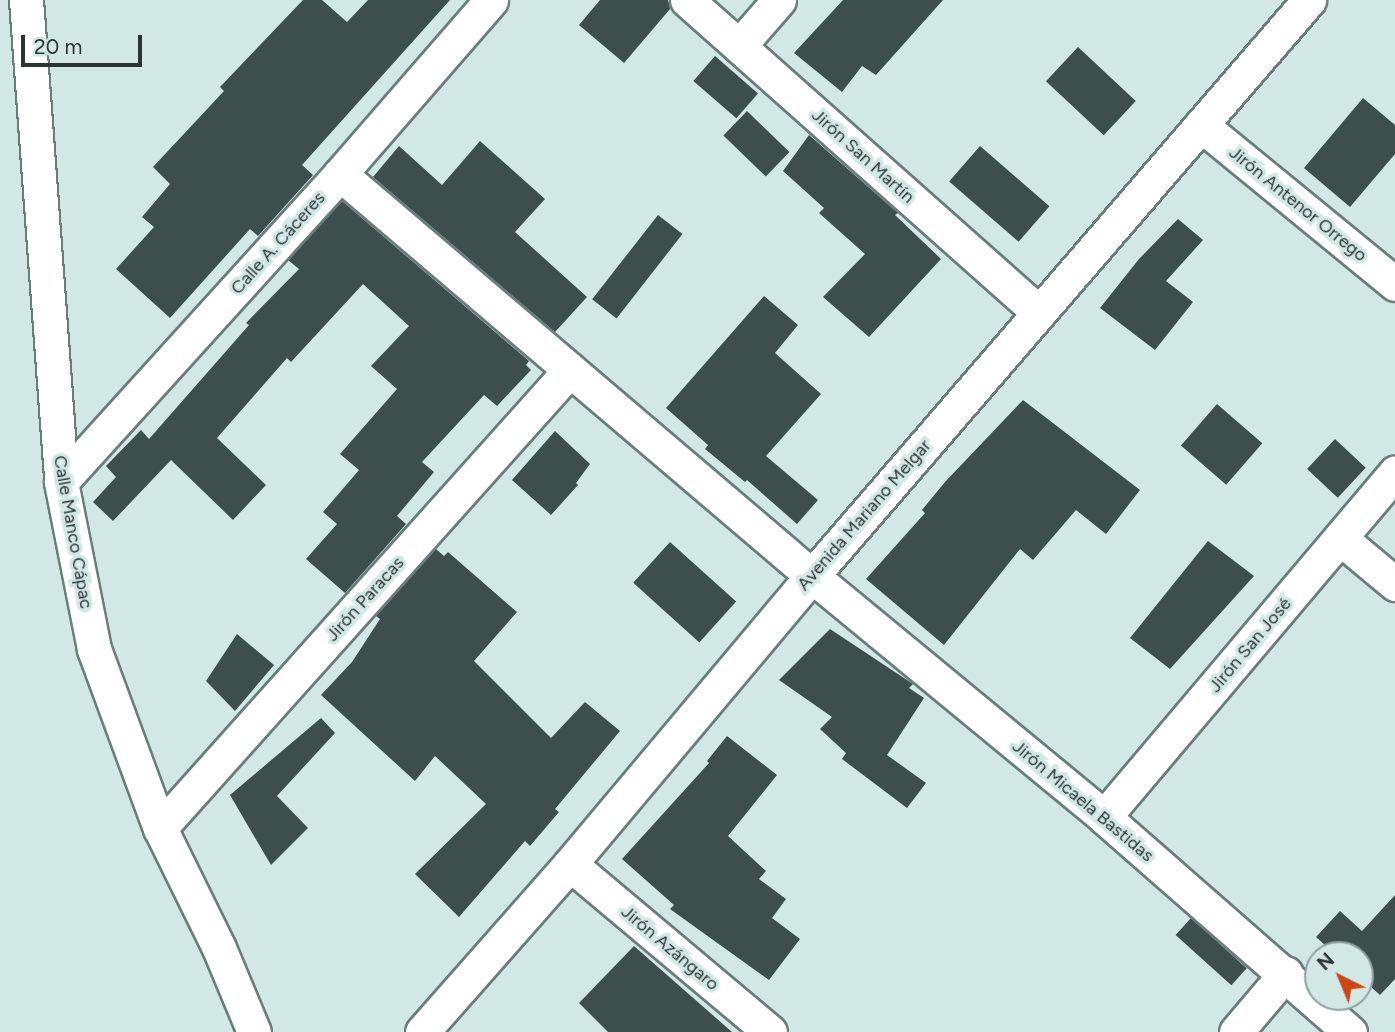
<!DOCTYPE html>
<meta charset="utf-8">
<style>
body{margin:0}
#map{position:relative;width:1395px;height:1032px;overflow:hidden;background:#d2e8e5;font-family:Figtree,sans-serif}
div>[style]{position:absolute}
.building>*{inset:0;background:#3c4f4d;transform-origin:0 0}
.roads{filter:drop-shadow(2px 0 #697d7b) drop-shadow(-2px 0 #697d7b) drop-shadow(0 2px #697d7b) drop-shadow(0 -2px #697d7b)}
.minor>*{height:33px;margin:-16.5px;padding:0 16.5px;transform-origin:16.5px;border-radius:16.5px;background:#fff}
span{translate:-50% -50%;white-space:nowrap;text-align:center;line-height:1.15;-webkit-text-stroke:7px #d2e8e5;paint-order:stroke}
.street-label{font-size:18px;color:#2b3433}
.north{position:absolute;left:1304px;top:941px;width:70px;height:70px;box-sizing:border-box;background:#d2e8e5;border:2px solid #8fa09e;border-radius:50%;rotate:317deg;font-size:19px;font-weight:700;line-height:28px;text-align:center;color:#2b3433}
.north::after{content:'';display:block;margin:auto;width:24px;height:32px;background:#ce4618;clip-path:polygon(50% 0,100% 100%,50% 72%,0 100%)}
.scale{position:absolute;left:21px;top:35px;width:121px;height:32px;box-sizing:border-box;border:4px solid #2b3433;border-top:0;padding-left:9px;font-size:21px;line-height:24px;white-space:nowrap;color:#2b3433;-webkit-text-stroke:5px #d2e8e5;paint-order:stroke}
</style>
<div id="map">
<div class="building">
<i style="clip-path:polygon(303px 0,322px 0,347px 22px,368px 0,450px 0,302px 165px,313px 175px,258px 236px,250px 229px,170px 318px,116px 269px,154px 227px,142px 217px,170px 184px,153px 167px,224px 91px,220px 87px)"></i>
<i style="clip-path:polygon(600px 0,668px 0,670px 9px,624px 63px,579px 25px)"></i>
<i style="clip-path:polygon(843px 0,943px 0,876px 75px,862px 66px,842px 92px,794px 53px)"></i>
<i style="left:1078px;top:47px;width:79px;height:47px;rotate:43deg"></i>
<i style="left:715px;top:56px;width:57px;height:33px;rotate:41deg"></i>
<i style="clip-path:polygon(1363px 98px,1395px 125px,1395px 154px,1350px 207px,1304px 168px)"></i>
<i style="left:747px;top:111px;width:59px;height:34px;rotate:44deg"></i>
<i style="clip-path:polygon(809px 135px,898px 213px,895px 215px,941px 259px,869px 337px,823px 297px,865px 254px,819px 213px,824px 208px,783px 171px)"></i>
<i style="clip-path:polygon(480px 141px,545px 199px,515px 232px,587px 297px,555px 332px,373px 177px,399px 146px,442px 185px)"></i>
<i style="left:980px;top:146px;width:92px;height:47px;rotate:41deg"></i>
<i style="clip-path:polygon(342px 201px,529px 361px,526px 365px,531px 370px,497px 406px,484px 395px,422px 462px,434px 472px,397px 516px,406px 524px,345px 593px,306px 559px,337px 524px,323px 512px,359px 470px,340px 454px,397px 389px,371px 366px,409px 326px,363px 284px,291px 362px,287px 358px,217px 438px,266px 485px,233px 520px,171px 460px,113px 521px,93px 502px,116px 477px,106px 466px,141px 430px,149px 439px,249px 325px,246px 323px,299px 269px,288px 260px)"></i>
<i style="left:658px;top:215px;width:31px;height:107px;rotate:38deg"></i>
<i style="clip-path:polygon(1178px 219px,1203px 240px,1166px 281px,1193px 302px,1155px 350px,1100px 308px,1139px 259px)"></i>
<i style="clip-path:polygon(764px 296px,798px 325px,775px 353px,821px 394px,766px 456px,818px 500px,797px 524px,747px 480px,745px 482px,705px 449px,708px 445px,666px 408px)"></i>
<i style="clip-path:polygon(1023px 400px,1140px 490px,1106px 534px,1076px 510px,1033px 560px,1020px 549px,944px 645px,866px 579px,925px 513px,922px 510px,945px 482px)"></i>
<i style="left:1217px;top:404px;width:60px;height:55px;rotate:41deg"></i>
<i style="clip-path:polygon(555px 431px,590px 464px,576px 483px,578px 485px,551px 515px,512px 480px)"></i>
<i style="left:1335px;top:439px;width:42px;height:41px;rotate:43deg"></i>
<i style="clip-path:polygon(1208px 541px,1254px 576px,1170px 669px,1130px 638px)"></i>
<i style="left:670px;top:542px;width:89px;height:55px;rotate:42deg"></i>
<i style="clip-path:polygon(436px 549px,444px 556px,448px 552px,517px 612px,474px 661px,551px 738px,585px 702px,620px 731px,555px 809px,559px 812px,530px 846px,525px 841px,459px 917px,415px 874px,486px 804px,435px 756px,415px 781px,321px 695px,352px 662px,380px 619px,376px 616px)"></i>
<i style="clip-path:polygon(830px 629px,910px 682px,913px 684px,909px 688px,924px 698px,887px 755px,926px 783px,907px 808px,842px 759px,846px 753px,820px 729px,832px 717px,779px 680px)"></i>
<i style="clip-path:polygon(237px 634px,274px 665px,235px 711px,206px 681px)"></i>
<i style="clip-path:polygon(321px 718px,335px 733px,277px 796px,308px 828px,271px 865px,230px 795px)"></i>
<i style="clip-path:polygon(727px 736px,777px 775px,728px 836px,766px 871px,759px 879px,786px 899px,772px 918px,800px 939px,769px 980px,670px 909px,674px 905px,622px 859px,709px 763px,707px 761px)"></i>
<i style="clip-path:polygon(1395px 895px,1395px 979px,1380px 995px,1360px 977px,1360px 955px,1336px 955px,1316px 937px,1340px 911px,1362px 931px)"></i>
<i style="left:1191px;top:918px;width:75px;height:23px;rotate:42deg"></i>
<i style="clip-path:polygon(634px 946px,732px 1032px,608px 1032px,579px 1003px)"></i>
</div>
<div class="roads">
<div class="minor">
<i style="left:26px;top:0;width:483px;rotate:85.8deg"></i>
<i style="left:61px;top:482px;width:170px;rotate:78.8deg"></i>
<i style="left:94px;top:649px;width:191px;rotate:69.8deg"></i>
<i style="left:160px;top:828px;width:134px;rotate:63.8deg"></i>
<i style="left:219px;top:948px;width:91px;rotate:67.4deg"></i>
<i style="left:687px;top:0;width:470px;rotate:41.6deg"></i>
<i style="left:739px;top:46px;width:61px;rotate:-49deg"></i>
<i style="left:1201px;top:125px;width:251px;rotate:39.3deg"></i>
<i style="left:340px;top:174px;width:620px;rotate:40.42deg"></i>
<i style="left:812px;top:576px;width:379px;rotate:39.5deg"></i>
<i style="left:1104px;top:817px;width:327px;rotate:41.2deg"></i>
<i style="left:61px;top:482px;width:416px;rotate:-47.8deg"></i>
<i style="left:340px;top:174px;width:230px;rotate:-49deg"></i>
<i style="left:1340px;top:538px;width:72px;rotate:39.9deg"></i>
<i style="left:1104px;top:817px;width:451px;rotate:-49.8deg"></i>
<i style="left:160px;top:828px;width:615px;rotate:-48.17deg"></i>
<i style="left:570px;top:864px;width:261px;rotate:40deg"></i>
<i style="left:422px;top:1032px;width:224px;rotate:-48.6deg"></i>
<i style="left:570px;top:864px;width:376px;rotate:-50deg"></i>
<i style="left:812px;top:576px;width:761px;rotate:-49.21deg"></i>
<i style="left:1236px;top:1032px;width:77px;rotate:-49.7deg"></i>
</div>
</div>
<div class="street-label">
<span style="left:863px;top:156px;rotate:42deg">Jirón San Martín</span>
<span style="left:1298px;top:204px;rotate:39deg">Jirón Antenor Orrego</span>
<span style="left:278px;top:243px;rotate:-48deg">Calle A. Cáceres</span>
<span style="left:864px;top:515px;rotate:-49deg">Avenida Mariano Melgar</span>
<span style="left:73px;top:532px;rotate:80deg">Calle Manco Cápac</span>
<span style="left:365px;top:599px;rotate:-48deg">Jirón Paracas</span>
<span style="left:1250px;top:645px;rotate:-50deg">Jirón San José</span>
<span style="left:1083px;top:801px;rotate:40deg">Jirón Micaela Bastidas</span>
<span style="left:670px;top:948px;rotate:40deg">Jirón Azángaro</span>
</div>
<div class="north">N</div>
<div class="scale">20 m</div>
</div>
